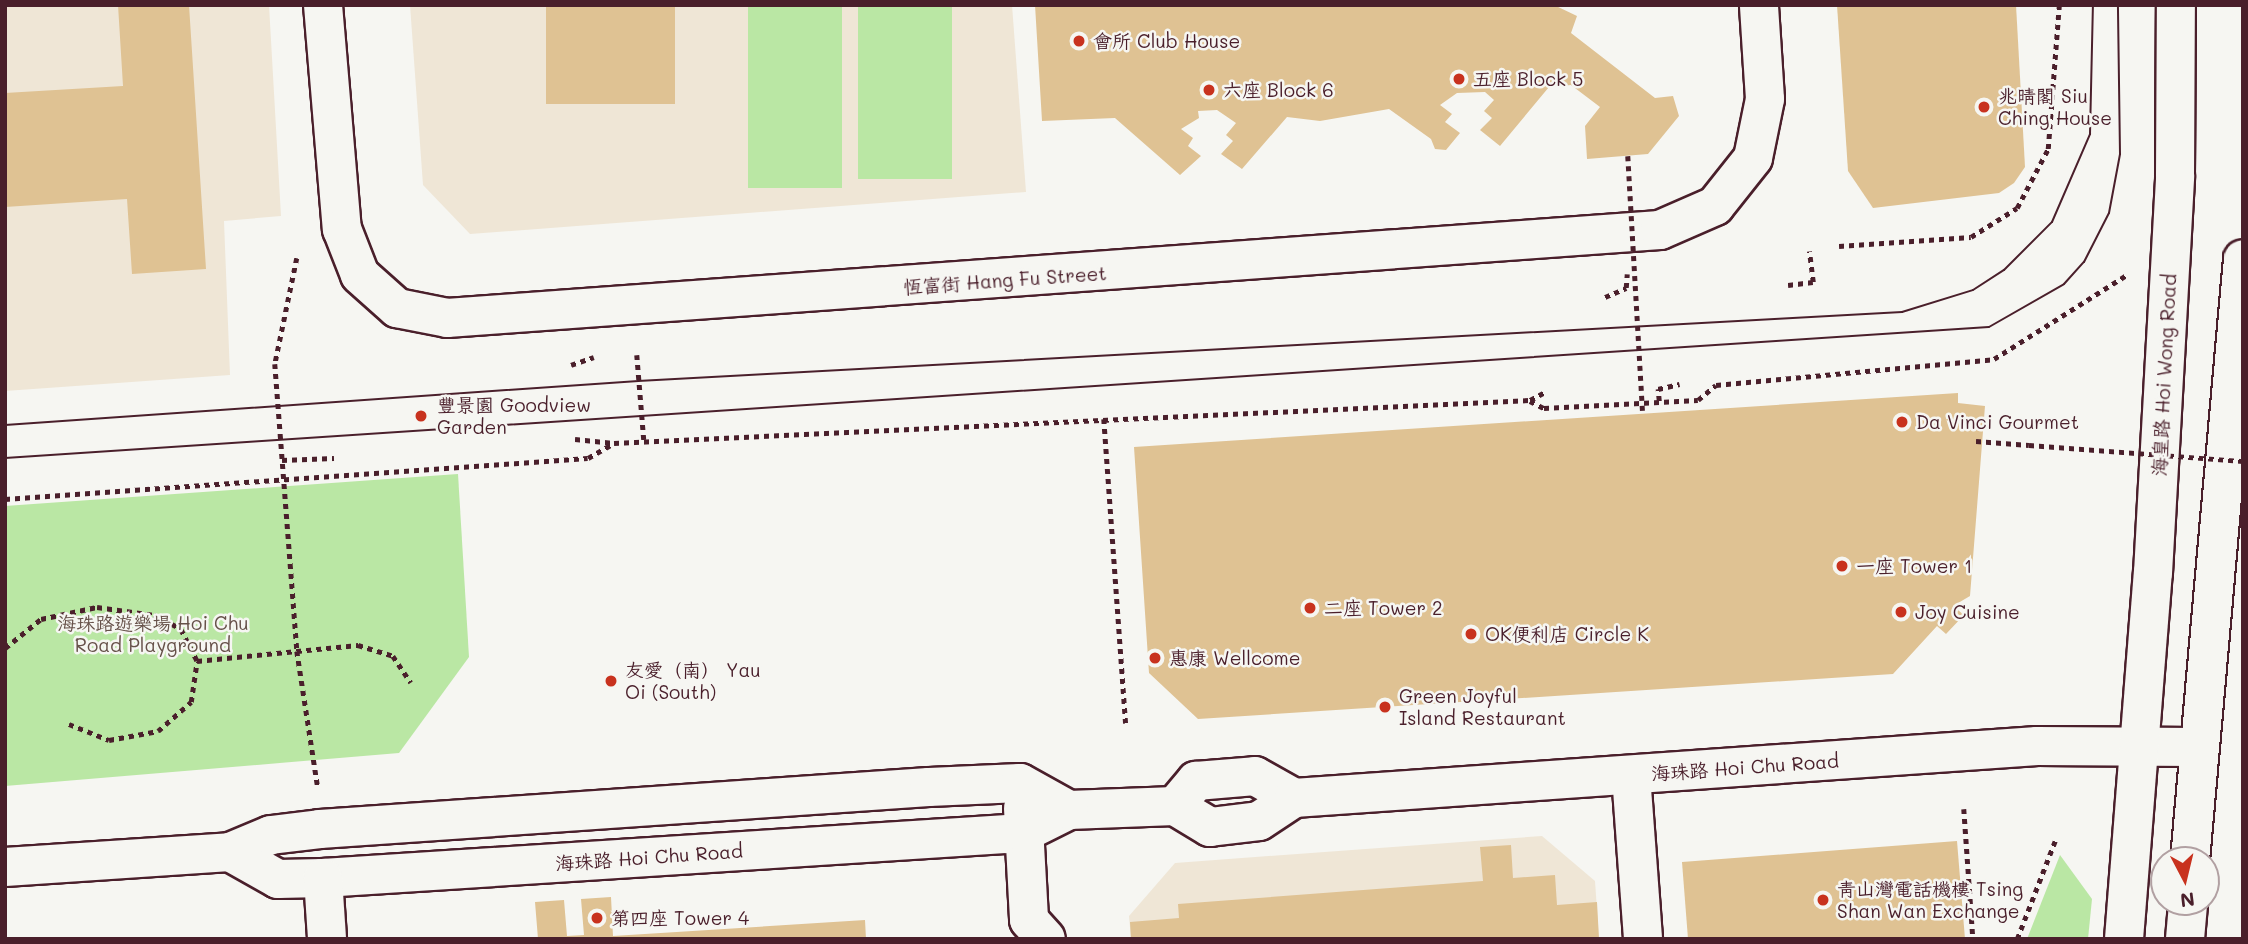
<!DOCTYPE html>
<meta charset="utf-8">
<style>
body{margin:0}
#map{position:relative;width:2248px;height:944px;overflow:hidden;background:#f6f6f2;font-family:Mali,"LXGW WenKai TC",sans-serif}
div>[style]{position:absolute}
.built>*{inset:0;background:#efe6d6}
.green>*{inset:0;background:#bae7a4;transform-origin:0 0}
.building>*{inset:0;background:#dfc293;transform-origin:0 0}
.path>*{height:4.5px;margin-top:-2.25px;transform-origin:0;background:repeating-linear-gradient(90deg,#4a1f2b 0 5px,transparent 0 10px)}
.roads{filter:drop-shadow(2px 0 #4a1f2b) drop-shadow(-2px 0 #4a1f2b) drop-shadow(0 2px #4a1f2b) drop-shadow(0 -2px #4a1f2b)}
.minor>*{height:38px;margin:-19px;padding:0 19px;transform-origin:19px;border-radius:19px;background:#f6f6f2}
.major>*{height:38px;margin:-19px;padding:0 19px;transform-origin:19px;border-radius:19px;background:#f6f6f2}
.tram>*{height:2px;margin:-1px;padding:0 1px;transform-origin:1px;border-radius:1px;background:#4a1f2b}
.path-bridge>*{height:4.5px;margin-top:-2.25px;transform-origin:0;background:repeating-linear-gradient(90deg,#4a1f2b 0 5px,transparent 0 10px)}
.dots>*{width:19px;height:19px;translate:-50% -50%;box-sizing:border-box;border:4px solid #f6f6f2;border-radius:50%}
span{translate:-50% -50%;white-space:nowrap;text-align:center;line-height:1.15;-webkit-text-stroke:5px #f6f6f2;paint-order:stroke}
.poi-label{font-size:19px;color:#4a1f2b}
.left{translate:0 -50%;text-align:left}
.street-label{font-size:19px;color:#4a1f2b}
.park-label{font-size:19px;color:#665149}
.frame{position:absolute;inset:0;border:7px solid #4a1f2b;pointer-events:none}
.north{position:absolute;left:2150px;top:846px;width:70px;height:70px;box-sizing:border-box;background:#f6f6f2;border:2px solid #b1a0a2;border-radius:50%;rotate:173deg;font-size:19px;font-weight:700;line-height:28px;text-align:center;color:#4a1f2b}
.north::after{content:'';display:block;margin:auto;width:24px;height:32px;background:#c8321e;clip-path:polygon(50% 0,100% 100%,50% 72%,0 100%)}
</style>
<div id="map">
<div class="built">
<i style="clip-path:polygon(5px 5px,269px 5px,281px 216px,224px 221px,230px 375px,5px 391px)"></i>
<i style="clip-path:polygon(410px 5px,1012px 5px,1026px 192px,470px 234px,423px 185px)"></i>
<i style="clip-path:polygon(1542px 836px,1595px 881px,1599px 939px,1131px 939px,1129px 916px,1175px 863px)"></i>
</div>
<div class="green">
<i style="left:748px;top:5px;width:94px;height:183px"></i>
<i style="left:858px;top:5px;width:94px;height:174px"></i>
<i style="clip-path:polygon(458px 474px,469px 657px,399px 753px,5px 786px,5px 506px)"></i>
<i style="clip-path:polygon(2060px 855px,2092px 899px,2088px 939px,2027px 939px)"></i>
</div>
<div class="building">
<i style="clip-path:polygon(118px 5px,189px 5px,206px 269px,132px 274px,127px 199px,5px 207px,5px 93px,123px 86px)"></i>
<i style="left:546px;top:5px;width:129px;height:99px"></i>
<i style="clip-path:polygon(1035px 5px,1554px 5px,1577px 16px,1571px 33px,1655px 98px,1673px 96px,1679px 116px,1648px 154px,1587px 159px,1585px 126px,1600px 107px,1571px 85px,1549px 87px,1500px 146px,1480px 130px,1492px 118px,1484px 111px,1494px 100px,1485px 92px,1457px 93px,1440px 105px,1452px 114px,1445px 122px,1460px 133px,1446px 150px,1435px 149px,1431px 139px,1389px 109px,1320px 121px,1287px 117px,1242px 169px,1221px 154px,1233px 141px,1226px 135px,1236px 123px,1217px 110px,1198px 111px,1199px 118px,1181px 129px,1193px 138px,1188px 146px,1201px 156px,1180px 175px,1115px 118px,1042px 121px)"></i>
<i style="clip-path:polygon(1837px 5px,2016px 5px,2025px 167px,2014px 183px,1999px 193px,1873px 208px,1848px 171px)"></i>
<i style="clip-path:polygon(1958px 393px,1958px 403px,1985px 406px,1970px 596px,1953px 606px,1964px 615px,1946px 634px,1937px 626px,1893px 674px,1198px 719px,1149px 673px,1134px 447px)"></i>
<i style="clip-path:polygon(1957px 841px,1965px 939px,1688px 939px,1682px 862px)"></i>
<i style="clip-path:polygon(1511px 845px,1513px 878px,1555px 875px,1557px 905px,1597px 902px,1599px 939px,1131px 939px,1130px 922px,1179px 918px,1178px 904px,1483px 881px,1480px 847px)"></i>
<i style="clip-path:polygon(611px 897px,613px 936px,865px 920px,866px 939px,538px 939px,535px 902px,564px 900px,567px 936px,584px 935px,581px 899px)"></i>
</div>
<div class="path">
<i style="left:1839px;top:246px;width:132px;rotate:-3.9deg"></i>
<i style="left:1971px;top:237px;width:54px;rotate:-32.2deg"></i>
<i style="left:2017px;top:208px;width:67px;rotate:-62.3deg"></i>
<i style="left:2048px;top:149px;width:144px;rotate:-85.6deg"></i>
<i style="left:297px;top:258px;width:108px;rotate:101.7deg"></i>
<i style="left:275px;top:364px;width:288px;rotate:85.6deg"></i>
<i style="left:297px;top:651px;width:139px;rotate:81.3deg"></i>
<i style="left:1788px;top:285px;width:25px;rotate:-7deg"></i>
<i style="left:1813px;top:282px;width:31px;rotate:-97deg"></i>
<i style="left:1605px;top:297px;width:23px;rotate:-23deg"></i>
<i style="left:1626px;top:288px;width:14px;rotate:-86deg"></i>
<i style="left:637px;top:355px;width:85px;rotate:85.3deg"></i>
<i style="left:571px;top:365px;width:24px;rotate:-19deg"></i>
<i style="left:1530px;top:401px;width:16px;rotate:27deg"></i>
<i style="left:1544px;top:408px;width:154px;rotate:-3deg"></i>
<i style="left:1698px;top:400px;width:23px;rotate:-40deg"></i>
<i style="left:1716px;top:385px;width:279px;rotate:-5.3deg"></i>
<i style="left:1994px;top:359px;width:159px;rotate:-32.4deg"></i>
<i style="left:1659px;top:401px;width:12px;rotate:-95deg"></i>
<i style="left:1658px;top:389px;width:22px;rotate:-13deg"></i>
<i style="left:1104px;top:419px;width:305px;rotate:85.9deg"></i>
<i style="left:575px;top:439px;width:39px;rotate:6deg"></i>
<i style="left:614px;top:443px;width:917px;rotate:-2.69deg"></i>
<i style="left:1530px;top:400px;width:17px;rotate:-28deg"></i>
<i style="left:1976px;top:441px;width:53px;rotate:4.3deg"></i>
<i style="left:282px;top:460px;width:52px;rotate:-2.2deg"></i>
<i style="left:5px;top:499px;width:584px;rotate:-4.02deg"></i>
<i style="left:588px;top:458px;width:30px;rotate:-30deg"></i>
<i style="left:5px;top:648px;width:46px;rotate:-38.9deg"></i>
<i style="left:41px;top:619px;width:57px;rotate:-12.1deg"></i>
<i style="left:97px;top:607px;width:58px;rotate:8deg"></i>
<i style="left:154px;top:615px;width:30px;rotate:27deg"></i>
<i style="left:181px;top:629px;width:36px;rotate:63deg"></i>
<i style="left:69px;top:724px;width:43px;rotate:21.8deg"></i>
<i style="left:109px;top:740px;width:50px;rotate:-10.4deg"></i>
<i style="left:158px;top:731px;width:44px;rotate:-41.3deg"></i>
<i style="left:191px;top:702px;width:41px;rotate:-81.7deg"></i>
<i style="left:197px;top:661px;width:162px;rotate:-5.7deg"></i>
<i style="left:358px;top:645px;width:37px;rotate:17deg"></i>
<i style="left:393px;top:656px;width:32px;rotate:56deg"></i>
<i style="left:1964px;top:809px;width:130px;rotate:86deg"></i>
<i style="left:2017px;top:939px;width:105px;rotate:-68.8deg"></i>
</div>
<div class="roads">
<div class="minor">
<i style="left:323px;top:5px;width:225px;rotate:85.2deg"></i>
<i style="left:342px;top:229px;width:49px;rotate:68.6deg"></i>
<i style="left:360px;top:275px;width:50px;rotate:41.7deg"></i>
<i style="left:397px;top:308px;width:51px;rotate:11.3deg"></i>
<i style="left:447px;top:318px;width:1216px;rotate:-4.15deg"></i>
<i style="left:1660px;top:230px;width:60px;rotate:-23.6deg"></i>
<i style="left:1715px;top:206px;width:61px;rotate:-51.6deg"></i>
<i style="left:1753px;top:158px;width:60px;rotate:-78.5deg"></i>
<i style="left:1765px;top:99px;width:94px;rotate:-93.7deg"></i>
<i style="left:1631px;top:775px;width:164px;rotate:85.8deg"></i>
<i style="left:1175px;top:806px;width:33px;rotate:-50deg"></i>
<i style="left:1196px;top:781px;width:59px;rotate:-4.8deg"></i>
<i style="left:1255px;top:776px;width:45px;rotate:29.4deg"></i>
<i style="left:1023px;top:808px;width:112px;rotate:86.9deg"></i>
<i style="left:1029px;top:920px;width:25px;rotate:48deg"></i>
<i style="left:230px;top:852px;width:55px;rotate:29.4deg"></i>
<i style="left:278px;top:879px;width:45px;rotate:-1.3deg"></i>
<i style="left:323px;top:878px;width:701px;rotate:-3.68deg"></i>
<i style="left:1023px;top:833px;width:51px;rotate:-26.6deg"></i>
<i style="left:1069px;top:810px;width:106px;rotate:-2.2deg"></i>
<i style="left:1175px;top:806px;width:41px;rotate:31deg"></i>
<i style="left:1210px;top:827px;width:49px;rotate:-7deg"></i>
<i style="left:1259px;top:821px;width:42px;rotate:-33.3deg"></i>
<i style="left:1294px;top:798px;width:745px;rotate:-4deg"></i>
<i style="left:2037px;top:746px;width:159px;rotate:0.4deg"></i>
<i style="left:5px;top:867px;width:225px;rotate:-3.8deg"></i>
<i style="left:230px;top:852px;width:44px;rotate:-22.5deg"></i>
<i style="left:271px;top:835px;width:49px;rotate:-7deg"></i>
<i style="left:320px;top:829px;width:610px;rotate:-3.95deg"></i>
<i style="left:929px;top:787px;width:91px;rotate:-2.5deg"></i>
<i style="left:1020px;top:783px;width:56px;rotate:28.9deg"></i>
<i style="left:323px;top:878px;width:61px;rotate:86.2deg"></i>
</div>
<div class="major">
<i style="left:2190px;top:860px;width:603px;rotate:-84.96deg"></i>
<i style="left:2124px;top:939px;width:367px;rotate:-85.5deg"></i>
<i style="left:2153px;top:573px;width:398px;rotate:-86.8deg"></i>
<i style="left:2175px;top:176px;width:171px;rotate:-89.7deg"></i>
<i style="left:2185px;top:939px;width:37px;rotate:-85deg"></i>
</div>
</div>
<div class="tram">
<i style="left:5px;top:425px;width:635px;rotate:-3.98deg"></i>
<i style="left:638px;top:381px;width:1266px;rotate:-3.12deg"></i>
<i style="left:1902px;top:312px;width:74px;rotate:-17.2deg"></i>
<i style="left:1973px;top:290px;width:37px;rotate:-33deg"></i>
<i style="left:2004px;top:270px;width:68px;rotate:-45deg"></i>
<i style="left:2052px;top:222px;width:96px;rotate:-66.6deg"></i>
<i style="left:2090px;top:134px;width:129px;rotate:-88.7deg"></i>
<i style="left:5px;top:458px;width:1988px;rotate:-3.78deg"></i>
<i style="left:1989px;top:327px;width:86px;rotate:-29.8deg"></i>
<i style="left:2064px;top:284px;width:30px;rotate:-48deg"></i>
<i style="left:2084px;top:262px;width:55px;rotate:-63deg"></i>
<i style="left:2109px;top:213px;width:60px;rotate:-79.4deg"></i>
<i style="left:2120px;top:154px;width:149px;rotate:-90.8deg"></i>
</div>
<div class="path-bridge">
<i style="left:1628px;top:156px;width:258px;rotate:86.7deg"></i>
<i style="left:2029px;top:445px;width:215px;rotate:4.3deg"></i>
</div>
<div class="dots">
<i style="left:1079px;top:41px;background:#c8321e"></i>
<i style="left:1459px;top:79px;background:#c8321e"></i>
<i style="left:1209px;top:90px;background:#c8321e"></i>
<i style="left:1984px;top:107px;background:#c8321e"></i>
<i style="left:421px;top:416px;background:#c8321e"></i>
<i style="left:1902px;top:422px;background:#c8321e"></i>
<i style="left:1842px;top:566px;background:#c8321e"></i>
<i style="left:1310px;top:608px;background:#c8321e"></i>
<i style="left:1901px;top:612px;background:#c8321e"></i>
<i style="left:1471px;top:634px;background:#c8321e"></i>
<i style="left:1155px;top:658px;background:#c8321e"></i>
<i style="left:611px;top:681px;background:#c8321e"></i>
<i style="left:1385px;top:707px;background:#c8321e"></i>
<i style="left:1823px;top:900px;background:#c8321e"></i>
<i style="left:597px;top:918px;background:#c8321e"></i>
</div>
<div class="poi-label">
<span class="left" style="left:1093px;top:41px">會所 Club House</span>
<span class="left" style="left:1473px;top:79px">五座 Block 5</span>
<span class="left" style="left:1223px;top:90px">六座 Block 6</span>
<span class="left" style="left:1998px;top:107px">兆晴閣 Siu<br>Ching House</span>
<span class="left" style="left:437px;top:416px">豐景園 Goodview<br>Garden</span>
<span class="left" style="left:1916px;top:422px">Da Vinci Gourmet</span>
<span class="left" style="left:1856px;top:566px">一座 Tower 1</span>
<span class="left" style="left:1324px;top:608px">二座 Tower 2</span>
<span class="left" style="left:1915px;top:612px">Joy Cuisine</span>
<span class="left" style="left:1485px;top:634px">OK便利店 Circle K</span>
<span class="left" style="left:1169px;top:658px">惠康 Wellcome</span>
<span class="left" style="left:625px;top:681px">友愛（南） Yau<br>Oi (South)</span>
<span class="left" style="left:1399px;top:707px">Green Joyful<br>Island Restaurant</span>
<span class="left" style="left:1837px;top:900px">青山灣電話機樓 Tsing<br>Shan Wan Exchange</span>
<span class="left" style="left:611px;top:918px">第四座 Tower 4</span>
</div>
<div class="street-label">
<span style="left:1005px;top:280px;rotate:-4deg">恆富街 Hang Fu Street</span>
<span style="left:2164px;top:375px;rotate:-87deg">海皇路 Hoi Wong Road</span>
<span style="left:1745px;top:767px;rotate:-4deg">海珠路 Hoi Chu Road</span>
<span style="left:649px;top:857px;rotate:-4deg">海珠路 Hoi Chu Road</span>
</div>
<div class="park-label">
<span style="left:153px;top:634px">海珠路遊樂場 Hoi Chu<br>Road Playground</span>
</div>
<div class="frame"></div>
<div class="north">N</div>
</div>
